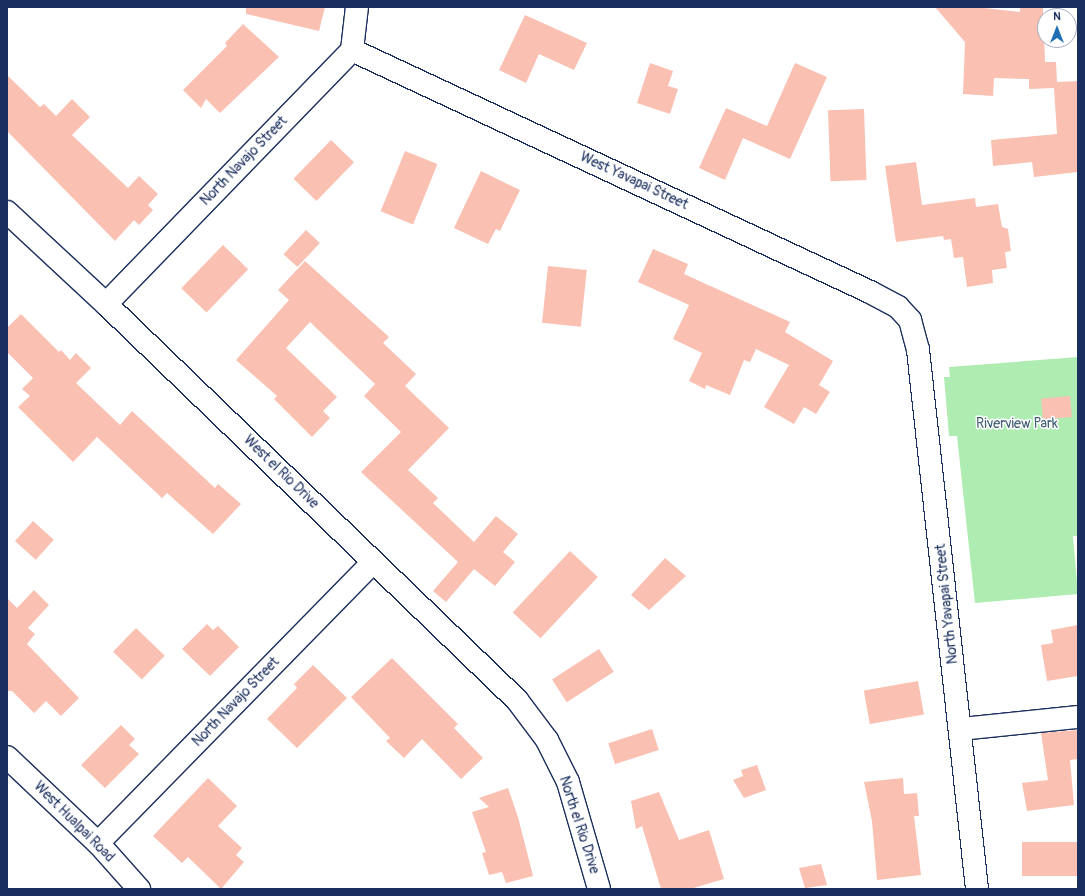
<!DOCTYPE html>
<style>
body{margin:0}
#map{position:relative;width:1085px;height:896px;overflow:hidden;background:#fff;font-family:Pangolin,sans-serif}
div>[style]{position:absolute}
.green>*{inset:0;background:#afecb2}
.building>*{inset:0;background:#fac0b2;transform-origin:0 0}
.roads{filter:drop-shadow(1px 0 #1b2f5e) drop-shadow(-1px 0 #1b2f5e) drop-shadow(0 1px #1b2f5e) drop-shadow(0 -1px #1b2f5e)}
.minor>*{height:22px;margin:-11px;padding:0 11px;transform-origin:11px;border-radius:11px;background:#fff}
span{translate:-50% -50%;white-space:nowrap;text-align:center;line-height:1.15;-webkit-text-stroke:3px #fff;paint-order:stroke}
.street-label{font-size:14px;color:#1b2f5e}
.park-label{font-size:14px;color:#405e73}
.frame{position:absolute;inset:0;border:8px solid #1b2f5e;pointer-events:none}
.north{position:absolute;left:1037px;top:8px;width:40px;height:40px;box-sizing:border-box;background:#fff;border:1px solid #a4acbf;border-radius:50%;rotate:0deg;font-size:11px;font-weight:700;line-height:16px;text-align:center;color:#1b2f5e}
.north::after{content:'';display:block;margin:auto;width:14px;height:18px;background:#1f6fb2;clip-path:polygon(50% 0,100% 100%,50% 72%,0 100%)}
</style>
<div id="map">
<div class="green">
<i style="clip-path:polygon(1078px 357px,1078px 536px,1073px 536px,1078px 594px,975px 603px,957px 436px,949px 436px,944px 377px,950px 377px,949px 367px)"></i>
</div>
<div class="building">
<i style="clip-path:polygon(246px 7px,325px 7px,319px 31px,246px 14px)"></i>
<i style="clip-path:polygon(935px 7px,975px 7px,1020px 12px,1020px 7px,1043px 7px,1045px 62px,1056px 62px,1057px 82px,1078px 81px,1078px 172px,1034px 177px,1032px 162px,993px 166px,991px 140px,1057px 134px,1054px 88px,1029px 89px,1029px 79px,994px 78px,993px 96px,963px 94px,965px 42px)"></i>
<i style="clip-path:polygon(525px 15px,587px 43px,574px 70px,539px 54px,526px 83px,499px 70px)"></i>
<i style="clip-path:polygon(243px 24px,279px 57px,220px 113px,206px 99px,201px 108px,183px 90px,227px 46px,225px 43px)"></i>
<i style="clip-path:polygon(650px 63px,673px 71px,668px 86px,678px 89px,670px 114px,637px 103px)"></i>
<i style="clip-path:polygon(795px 63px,827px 77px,790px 159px,743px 138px,725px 180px,699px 168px,726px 108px,767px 126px)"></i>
<i style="clip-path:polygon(7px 75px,40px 107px,44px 104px,56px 116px,72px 99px,90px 117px,72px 135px,128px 188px,139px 176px,158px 194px,148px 205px,153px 210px,139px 225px,134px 220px,115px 241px,7px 131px)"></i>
<i style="left:864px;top:109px;width:71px;height:36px;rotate:88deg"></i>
<i style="left:331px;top:140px;width:32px;height:54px;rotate:44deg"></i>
<i style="left:405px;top:151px;width:35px;height:65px;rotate:22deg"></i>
<i style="clip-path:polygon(916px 162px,922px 205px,975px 198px,976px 207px,998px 204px,1002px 227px,1008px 229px,1011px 251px,1005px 252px,1007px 268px,992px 270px,993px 283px,967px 287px,963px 257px,954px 258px,951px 239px,944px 240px,943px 236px,896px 242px,885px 166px)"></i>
<i style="clip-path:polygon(481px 171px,520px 190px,500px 231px,496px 229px,488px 244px,454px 228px)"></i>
<i style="left:306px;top:230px;width:19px;height:33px;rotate:43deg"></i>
<i style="left:223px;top:245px;width:35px;height:60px;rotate:44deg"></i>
<i style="clip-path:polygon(653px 249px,688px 264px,684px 274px,790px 322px,785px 332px,833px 361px,819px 385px,830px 392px,816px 414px,804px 407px,794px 424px,764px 407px,789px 365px,756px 349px,750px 362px,744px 360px,730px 395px,706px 385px,705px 389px,689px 381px,702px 353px,673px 339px,689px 305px,638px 282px)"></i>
<i style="clip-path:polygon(305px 261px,389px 337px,383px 343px,416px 374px,405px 386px,449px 428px,408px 470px,438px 498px,433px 503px,474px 542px,496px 516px,518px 534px,503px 552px,515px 562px,495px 586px,474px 569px,446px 602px,433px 591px,458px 562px,361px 472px,401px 432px,364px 396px,375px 384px,310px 322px,286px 348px,337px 397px,323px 411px,330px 418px,312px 437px,274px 399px,277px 396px,236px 360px,289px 300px,278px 290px)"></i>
<i style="left:548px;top:266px;width:39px;height:57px;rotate:6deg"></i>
<i style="clip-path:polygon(21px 314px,59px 352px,61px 350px,70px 360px,76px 353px,91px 368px,76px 383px,120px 425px,132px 411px,215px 488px,218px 484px,241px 504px,213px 534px,167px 493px,162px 498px,97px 437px,73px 462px,18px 407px,30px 396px,22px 389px,33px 378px,7px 352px,7px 328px)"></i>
<i style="left:1070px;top:396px;width:21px;height:29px;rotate:85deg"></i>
<i style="left:33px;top:521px;width:28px;height:27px;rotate:42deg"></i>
<i style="left:570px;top:551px;width:38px;height:84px;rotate:43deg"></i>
<i style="clip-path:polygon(665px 558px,686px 576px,649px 610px,631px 595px)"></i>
<i style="clip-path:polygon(34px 590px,49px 605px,28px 628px,35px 634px,27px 644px,79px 698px,61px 716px,46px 701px,34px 713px,12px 691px,7px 691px,7px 598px,17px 608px)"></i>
<i style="clip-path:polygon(207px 624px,213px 630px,218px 626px,239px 647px,210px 676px,182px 649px)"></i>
<i style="clip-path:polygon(1078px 625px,1078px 676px,1047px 681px,1041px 645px,1053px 643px,1051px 630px)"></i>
<i style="left:136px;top:628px;width:40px;height:33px;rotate:44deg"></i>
<i style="left:599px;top:649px;width:27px;height:56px;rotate:57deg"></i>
<i style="clip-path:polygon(392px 658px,458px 724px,454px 728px,483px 758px,461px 779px,422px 739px,404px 758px,386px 741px,390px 738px,351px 697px)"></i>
<i style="clip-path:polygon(313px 665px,347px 698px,297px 748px,267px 719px,297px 688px,294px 684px)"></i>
<i style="left:918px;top:681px;width:34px;height:55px;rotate:80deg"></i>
<i style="clip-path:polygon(121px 725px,135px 739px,129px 745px,139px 754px,105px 788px,81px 765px)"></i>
<i style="left:652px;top:729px;width:22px;height:46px;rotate:72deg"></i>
<i style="clip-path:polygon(1078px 730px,1078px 759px,1070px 760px,1074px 805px,1027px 811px,1022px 783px,1048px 780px,1041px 733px)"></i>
<i style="clip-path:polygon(757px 765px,766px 790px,744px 798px,733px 780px,743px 776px,741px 770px)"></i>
<i style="clip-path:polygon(208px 778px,237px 806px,218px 826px,242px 848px,236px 855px,244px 862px,221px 889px,188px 857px,182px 863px,153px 836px)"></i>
<i style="clip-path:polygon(903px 778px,904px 794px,917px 793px,919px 816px,914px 816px,921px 875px,877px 880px,872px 821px,864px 782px)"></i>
<i style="clip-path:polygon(508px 788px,518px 817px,533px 876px,506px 883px,502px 872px,489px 875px,482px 853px,486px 852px,472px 812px,489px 807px,479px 798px)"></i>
<i style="clip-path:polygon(659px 792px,679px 840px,709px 830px,724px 879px,690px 889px,661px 889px,642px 826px,636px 829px,631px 801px)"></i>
<i style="left:1078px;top:842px;width:34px;height:56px;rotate:90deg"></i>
<i style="clip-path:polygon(821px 864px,827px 885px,805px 888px,799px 868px)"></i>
</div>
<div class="roads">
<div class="minor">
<i style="left:352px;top:50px;width:572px;rotate:25.04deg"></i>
<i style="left:870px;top:292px;width:32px;rotate:28deg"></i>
<i style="left:898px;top:307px;width:18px;rotate:47deg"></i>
<i style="left:910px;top:320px;width:31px;rotate:75deg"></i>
<i style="left:918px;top:350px;width:542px;rotate:83.75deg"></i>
<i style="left:7px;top:212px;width:135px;rotate:42.9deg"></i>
<i style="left:106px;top:304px;width:571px;rotate:43.94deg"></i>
<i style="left:517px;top:700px;width:50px;rotate:53.1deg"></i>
<i style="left:547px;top:740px;width:47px;rotate:63.4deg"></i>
<i style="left:568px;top:782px;width:111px;rotate:73.8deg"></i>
<i style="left:106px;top:304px;width:354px;rotate:-45.9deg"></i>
<i style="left:352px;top:50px;width:43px;rotate:-83.4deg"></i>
<i style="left:961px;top:729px;width:118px;rotate:-5.9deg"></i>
<i style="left:7px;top:757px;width:125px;rotate:43.4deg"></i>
<i style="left:98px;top:843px;width:62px;rotate:48.3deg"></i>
<i style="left:98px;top:843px;width:393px;rotate:-45.6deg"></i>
</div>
</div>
<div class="street-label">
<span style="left:244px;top:161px;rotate:-46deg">North Navajo Street</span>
<span style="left:634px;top:181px;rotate:25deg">West Yavapai Street</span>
<span style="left:281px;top:472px;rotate:44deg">West el Rio Drive</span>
<span style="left:947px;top:604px;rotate:-96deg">North Yavapai Street</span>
<span style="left:236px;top:702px;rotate:-46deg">North Navajo Street</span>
<span style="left:74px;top:822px;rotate:45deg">West Hualpai Road</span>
<span style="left:579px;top:825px;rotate:72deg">North el Rio Drive</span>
</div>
<div class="park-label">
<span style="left:1017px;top:424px">Riverview Park</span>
</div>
<div class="frame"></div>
<div class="north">N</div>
</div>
